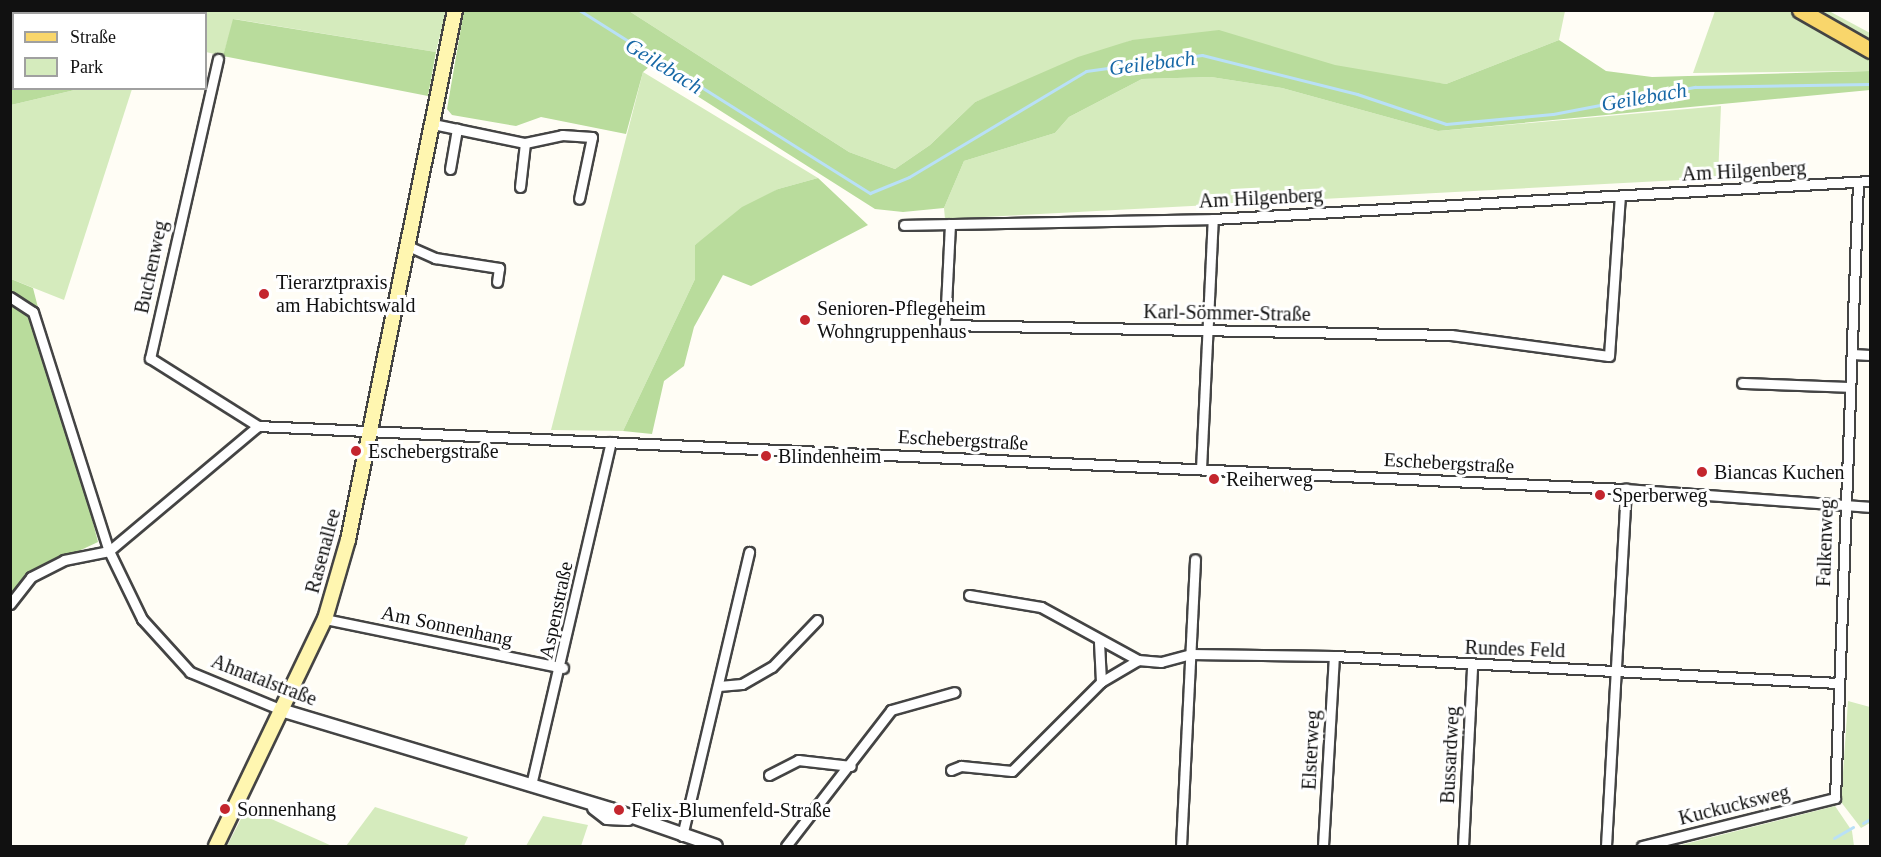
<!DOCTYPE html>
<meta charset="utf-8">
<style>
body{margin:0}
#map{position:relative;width:1881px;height:857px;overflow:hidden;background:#fffdf5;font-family:"Times New Roman",serif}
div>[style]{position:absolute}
.green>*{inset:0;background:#d5ebbd}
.forest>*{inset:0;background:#b9dc9c}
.stream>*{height:3px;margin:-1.5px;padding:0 1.5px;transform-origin:1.5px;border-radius:1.5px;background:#b9e0f7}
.roads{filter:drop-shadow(2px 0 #444) drop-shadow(-2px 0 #444) drop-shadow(0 2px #444) drop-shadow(0 -2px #444)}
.minor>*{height:9px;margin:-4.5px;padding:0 4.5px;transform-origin:4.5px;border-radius:4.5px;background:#fff}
.tertiary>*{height:12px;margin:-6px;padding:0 6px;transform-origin:6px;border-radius:6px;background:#fff}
.secondary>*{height:14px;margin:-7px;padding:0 7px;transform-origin:7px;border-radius:7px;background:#fff6b0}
.primary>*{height:15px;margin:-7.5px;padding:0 7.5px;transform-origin:7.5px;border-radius:7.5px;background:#f9d66b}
.dots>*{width:16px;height:16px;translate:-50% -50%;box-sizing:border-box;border:3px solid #fff;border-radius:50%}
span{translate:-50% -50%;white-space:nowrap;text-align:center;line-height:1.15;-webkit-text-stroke:6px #fff;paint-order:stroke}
.street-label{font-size:20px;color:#111}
.poi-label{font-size:20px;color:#111}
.left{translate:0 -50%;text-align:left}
.water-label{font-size:21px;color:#1768a6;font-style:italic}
.frame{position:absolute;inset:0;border:12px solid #111;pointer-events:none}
.legend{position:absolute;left:12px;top:12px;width:195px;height:78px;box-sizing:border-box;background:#fff;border:2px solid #a0a0a0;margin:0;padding:8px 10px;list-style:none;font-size:18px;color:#111}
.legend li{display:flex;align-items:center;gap:12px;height:30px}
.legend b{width:30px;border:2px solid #a0a0a0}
</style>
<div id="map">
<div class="green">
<i style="clip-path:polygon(79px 11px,446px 11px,436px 52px,234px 19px,223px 56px,206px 52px,206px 14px)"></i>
<i style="clip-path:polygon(629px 11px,1565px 11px,1559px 40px,1446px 84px,1132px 40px,975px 102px,930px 145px,895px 169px,849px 152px)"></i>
<i style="clip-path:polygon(1715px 11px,1789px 11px,1870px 57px,1870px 71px,1693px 73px)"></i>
<i style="clip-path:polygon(1814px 11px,1829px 11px,1870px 33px,1870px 42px)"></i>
<i style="clip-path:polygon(643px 72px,818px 178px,778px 189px,695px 245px,695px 279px,623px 431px,551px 430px)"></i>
<i style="clip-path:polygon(1211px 77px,1282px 88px,1438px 131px,1721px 106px,1718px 178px,945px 219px,944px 208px,964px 161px,1055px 133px,1069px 117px,1142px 79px)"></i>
<i style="clip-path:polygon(79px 89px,132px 89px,64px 300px,11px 279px,11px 105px)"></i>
<i style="clip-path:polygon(1848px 701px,1870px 707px,1870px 823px,1861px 828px,1841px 802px)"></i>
<i style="clip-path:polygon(1835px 806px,1852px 831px,1854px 846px,1677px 846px)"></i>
<i style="clip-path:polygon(375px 807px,468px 837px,464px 846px,346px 846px)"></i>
<i style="clip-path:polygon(246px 809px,267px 817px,332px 846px,227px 846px)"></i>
<i style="clip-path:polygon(543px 816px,588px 825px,581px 846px,526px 846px)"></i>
</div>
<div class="forest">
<i style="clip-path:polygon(464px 10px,629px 11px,849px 152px,895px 169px,930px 145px,975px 102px,1078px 57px,1132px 40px,1219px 30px,1335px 65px,1446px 84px,1559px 40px,1606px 71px,1652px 77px,1870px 71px,1870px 90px,1438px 131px,1282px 88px,1211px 77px,1142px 79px,1069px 117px,1055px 133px,964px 161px,944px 208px,903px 212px,875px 209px,650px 66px,643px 72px,626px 134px,541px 117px,516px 126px,452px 115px,447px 109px)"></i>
<i style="clip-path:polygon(79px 11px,86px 13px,14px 14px,14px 88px,79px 89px,11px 105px,11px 11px)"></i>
<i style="clip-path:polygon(233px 19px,436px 52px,428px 96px,223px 56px)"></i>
<i style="clip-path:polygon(818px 178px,868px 225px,751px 286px,723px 275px,694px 327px,684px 366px,664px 381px,652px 434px,623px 431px,695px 279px,695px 245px,742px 207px,778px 189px)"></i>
<i style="clip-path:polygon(11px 279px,33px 288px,98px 542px,25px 576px,11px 597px)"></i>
</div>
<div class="stream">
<i style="left:579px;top:10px;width:344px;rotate:32.2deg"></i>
<i style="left:870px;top:193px;width:42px;rotate:-22.3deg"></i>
<i style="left:909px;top:177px;width:206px;rotate:-30.9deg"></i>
<i style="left:1086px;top:71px;width:117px;rotate:-7.9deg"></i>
<i style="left:1202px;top:55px;width:160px;rotate:14.1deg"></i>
<i style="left:1357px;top:94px;width:94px;rotate:18.6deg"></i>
<i style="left:1446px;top:124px;width:107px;rotate:-5.3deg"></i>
<i style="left:1553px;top:114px;width:145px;rotate:-10.8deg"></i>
<i style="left:1695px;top:87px;width:175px;rotate:-1deg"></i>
<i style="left:1863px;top:823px;width:8px;rotate:-30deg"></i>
<i style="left:1834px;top:838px;width:22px;rotate:-30deg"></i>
</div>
<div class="roads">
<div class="minor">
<i style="left:218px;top:59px;width:307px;rotate:102.8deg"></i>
<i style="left:150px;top:358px;width:128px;rotate:32.2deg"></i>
<i style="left:433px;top:124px;width:94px;rotate:11.7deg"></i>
<i style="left:525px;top:143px;width:38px;rotate:-12deg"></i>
<i style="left:562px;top:135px;width:30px;rotate:4deg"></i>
<i style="left:592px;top:137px;width:63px;rotate:101.8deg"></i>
<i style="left:450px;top:169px;width:41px;rotate:-80.1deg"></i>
<i style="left:520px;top:187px;width:44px;rotate:-83.5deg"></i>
<i style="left:950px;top:224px;width:101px;rotate:92.8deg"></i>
<i style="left:945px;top:325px;width:506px;rotate:1.13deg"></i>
<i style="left:1451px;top:335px;width:159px;rotate:7.6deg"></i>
<i style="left:1609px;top:356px;width:160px;rotate:-86.1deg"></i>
<i style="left:904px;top:225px;width:309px;rotate:-1.1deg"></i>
<i style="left:1213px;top:219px;width:658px;rotate:-3.31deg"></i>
<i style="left:408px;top:246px;width:30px;rotate:24deg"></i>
<i style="left:435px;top:258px;width:65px;rotate:8.9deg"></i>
<i style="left:499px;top:268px;width:14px;rotate:98deg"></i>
<i style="left:10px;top:297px;width:27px;rotate:33deg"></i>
<i style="left:33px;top:312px;width:251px;rotate:72.4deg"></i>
<i style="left:109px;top:551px;width:76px;rotate:64.1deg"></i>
<i style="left:142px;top:619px;width:72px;rotate:47.8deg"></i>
<i style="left:190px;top:672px;width:102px;rotate:22.5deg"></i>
<i style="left:1852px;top:354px;width:18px;rotate:3deg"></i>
<i style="left:1742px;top:383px;width:108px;rotate:2.1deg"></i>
<i style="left:1201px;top:469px;width:250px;rotate:-87.3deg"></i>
<i style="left:969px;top:595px;width:73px;rotate:9.5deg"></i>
<i style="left:1041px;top:607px;width:111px;rotate:28.7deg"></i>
<i style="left:1138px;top:660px;width:23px;rotate:5deg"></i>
<i style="left:1161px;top:662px;width:30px;rotate:-15deg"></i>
<i style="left:1190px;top:654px;width:144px;rotate:0.8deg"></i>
<i style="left:1334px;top:656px;width:505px;rotate:3.07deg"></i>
<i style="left:10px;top:604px;width:34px;rotate:-52deg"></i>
<i style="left:31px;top:577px;width:37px;rotate:-27deg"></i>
<i style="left:64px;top:560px;width:46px;rotate:-11.3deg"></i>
<i style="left:109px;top:551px;width:194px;rotate:-40deg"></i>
<i style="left:258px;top:426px;width:1369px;rotate:2.64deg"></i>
<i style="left:1626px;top:489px;width:245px;rotate:4.2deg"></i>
<i style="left:325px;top:619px;width:243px;rotate:11.6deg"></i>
<i style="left:1099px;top:642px;width:40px;rotate:87.1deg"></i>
<i style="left:719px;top:686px;width:23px;rotate:-5deg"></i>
<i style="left:742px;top:684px;width:34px;rotate:-30deg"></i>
<i style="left:772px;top:667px;width:65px;rotate:-46.2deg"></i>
<i style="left:951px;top:770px;width:11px;rotate:-22deg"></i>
<i style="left:961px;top:766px;width:51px;rotate:5.6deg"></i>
<i style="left:1012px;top:771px;width:126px;rotate:-45deg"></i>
<i style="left:1101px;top:682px;width:43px;rotate:-30.7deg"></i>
<i style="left:769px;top:775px;width:33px;rotate:-27deg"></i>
<i style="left:798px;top:760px;width:53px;rotate:6.5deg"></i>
<i style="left:531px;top:785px;width:352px;rotate:-76.9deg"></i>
<i style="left:682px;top:836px;width:292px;rotate:-76.7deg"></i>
<i style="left:786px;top:846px;width:172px;rotate:-52.3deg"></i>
<i style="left:891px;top:710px;width:66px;rotate:-15.7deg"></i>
<i style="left:1181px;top:846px;width:287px;rotate:-87.2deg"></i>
<i style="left:1323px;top:846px;width:190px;rotate:-86.7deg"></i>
<i style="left:1463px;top:846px;width:180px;rotate:-87.1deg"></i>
<i style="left:1606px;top:846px;width:358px;rotate:-86.8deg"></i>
<i style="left:1642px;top:846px;width:199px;rotate:-14deg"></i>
<i style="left:1835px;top:798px;width:616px;rotate:-87.86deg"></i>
</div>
<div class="tertiary">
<i style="left:284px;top:711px;width:340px;rotate:16.7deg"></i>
<i style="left:610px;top:809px;width:112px;rotate:19.2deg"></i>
<i style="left:594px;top:808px;width:16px;rotate:38deg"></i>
<i style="left:607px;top:818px;width:21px;rotate:3deg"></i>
</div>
<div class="secondary">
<i style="left:216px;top:846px;width:252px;rotate:-64.4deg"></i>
<i style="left:325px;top:619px;width:82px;rotate:-73.8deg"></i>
<i style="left:348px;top:540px;width:541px;rotate:-78.59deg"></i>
</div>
<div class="primary">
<i style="left:1800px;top:10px;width:81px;rotate:29.7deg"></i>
</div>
</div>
<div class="dots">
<i style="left:264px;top:294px;background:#c4262e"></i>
<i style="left:805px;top:320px;background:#c4262e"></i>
<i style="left:356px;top:451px;background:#c4262e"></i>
<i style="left:766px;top:456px;background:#c4262e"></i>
<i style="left:1702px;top:472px;background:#c4262e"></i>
<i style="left:1214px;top:479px;background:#c4262e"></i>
<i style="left:1600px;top:495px;background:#c4262e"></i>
<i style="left:225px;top:809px;background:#c4262e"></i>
<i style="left:619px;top:810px;background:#c4262e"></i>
</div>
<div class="street-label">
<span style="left:1744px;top:171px;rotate:-3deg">Am Hilgenberg</span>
<span style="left:1261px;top:198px;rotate:-3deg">Am Hilgenberg</span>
<span style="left:151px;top:267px;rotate:-78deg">Buchenweg</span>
<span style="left:1227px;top:313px;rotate:1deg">Karl-Sömmer-Straße</span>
<span style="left:963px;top:440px;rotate:3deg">Eschebergstraße</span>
<span style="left:1449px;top:463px;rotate:3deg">Eschebergstraße</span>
<span style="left:1825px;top:543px;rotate:-88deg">Falkenweg</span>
<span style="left:323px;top:551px;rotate:-75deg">Rasenallee</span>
<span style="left:556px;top:610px;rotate:-78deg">Aspenstraße</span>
<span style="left:447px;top:626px;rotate:12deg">Am Sonnenhang</span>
<span style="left:1515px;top:649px;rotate:2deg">Rundes Feld</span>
<span style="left:264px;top:680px;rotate:21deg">Ahnatalstraße</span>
<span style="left:1311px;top:750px;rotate:-87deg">Elsterweg</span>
<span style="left:1450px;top:755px;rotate:-87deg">Bussardweg</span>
<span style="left:1734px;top:805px;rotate:-14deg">Kuckucksweg</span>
</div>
<div class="poi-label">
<span class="left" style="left:276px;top:294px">Tierarztpraxis<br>am Habichtswald</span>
<span class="left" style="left:817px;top:320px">Senioren-Pflegeheim<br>Wohngruppenhaus</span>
<span class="left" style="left:368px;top:451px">Eschebergstraße</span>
<span class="left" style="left:778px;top:456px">Blindenheim</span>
<span class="left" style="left:1714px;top:472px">Biancas Kuchen</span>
<span class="left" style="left:1226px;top:479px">Reiherweg</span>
<span class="left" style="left:1612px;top:495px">Sperberweg</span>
<span class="left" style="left:237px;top:809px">Sonnenhang</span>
<span class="left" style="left:631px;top:810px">Felix-Blumenfeld-Straße</span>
</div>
<div class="water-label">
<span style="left:1152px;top:63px;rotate:-7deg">Geilebach</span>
<span style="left:664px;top:66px;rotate:32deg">Geilebach</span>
<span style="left:1644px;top:97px;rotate:-10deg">Geilebach</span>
</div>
<div class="frame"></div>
<ul class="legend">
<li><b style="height:8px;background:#f9d66b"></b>Straße</li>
<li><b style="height:16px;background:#d5ebbd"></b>Park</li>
</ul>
</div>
